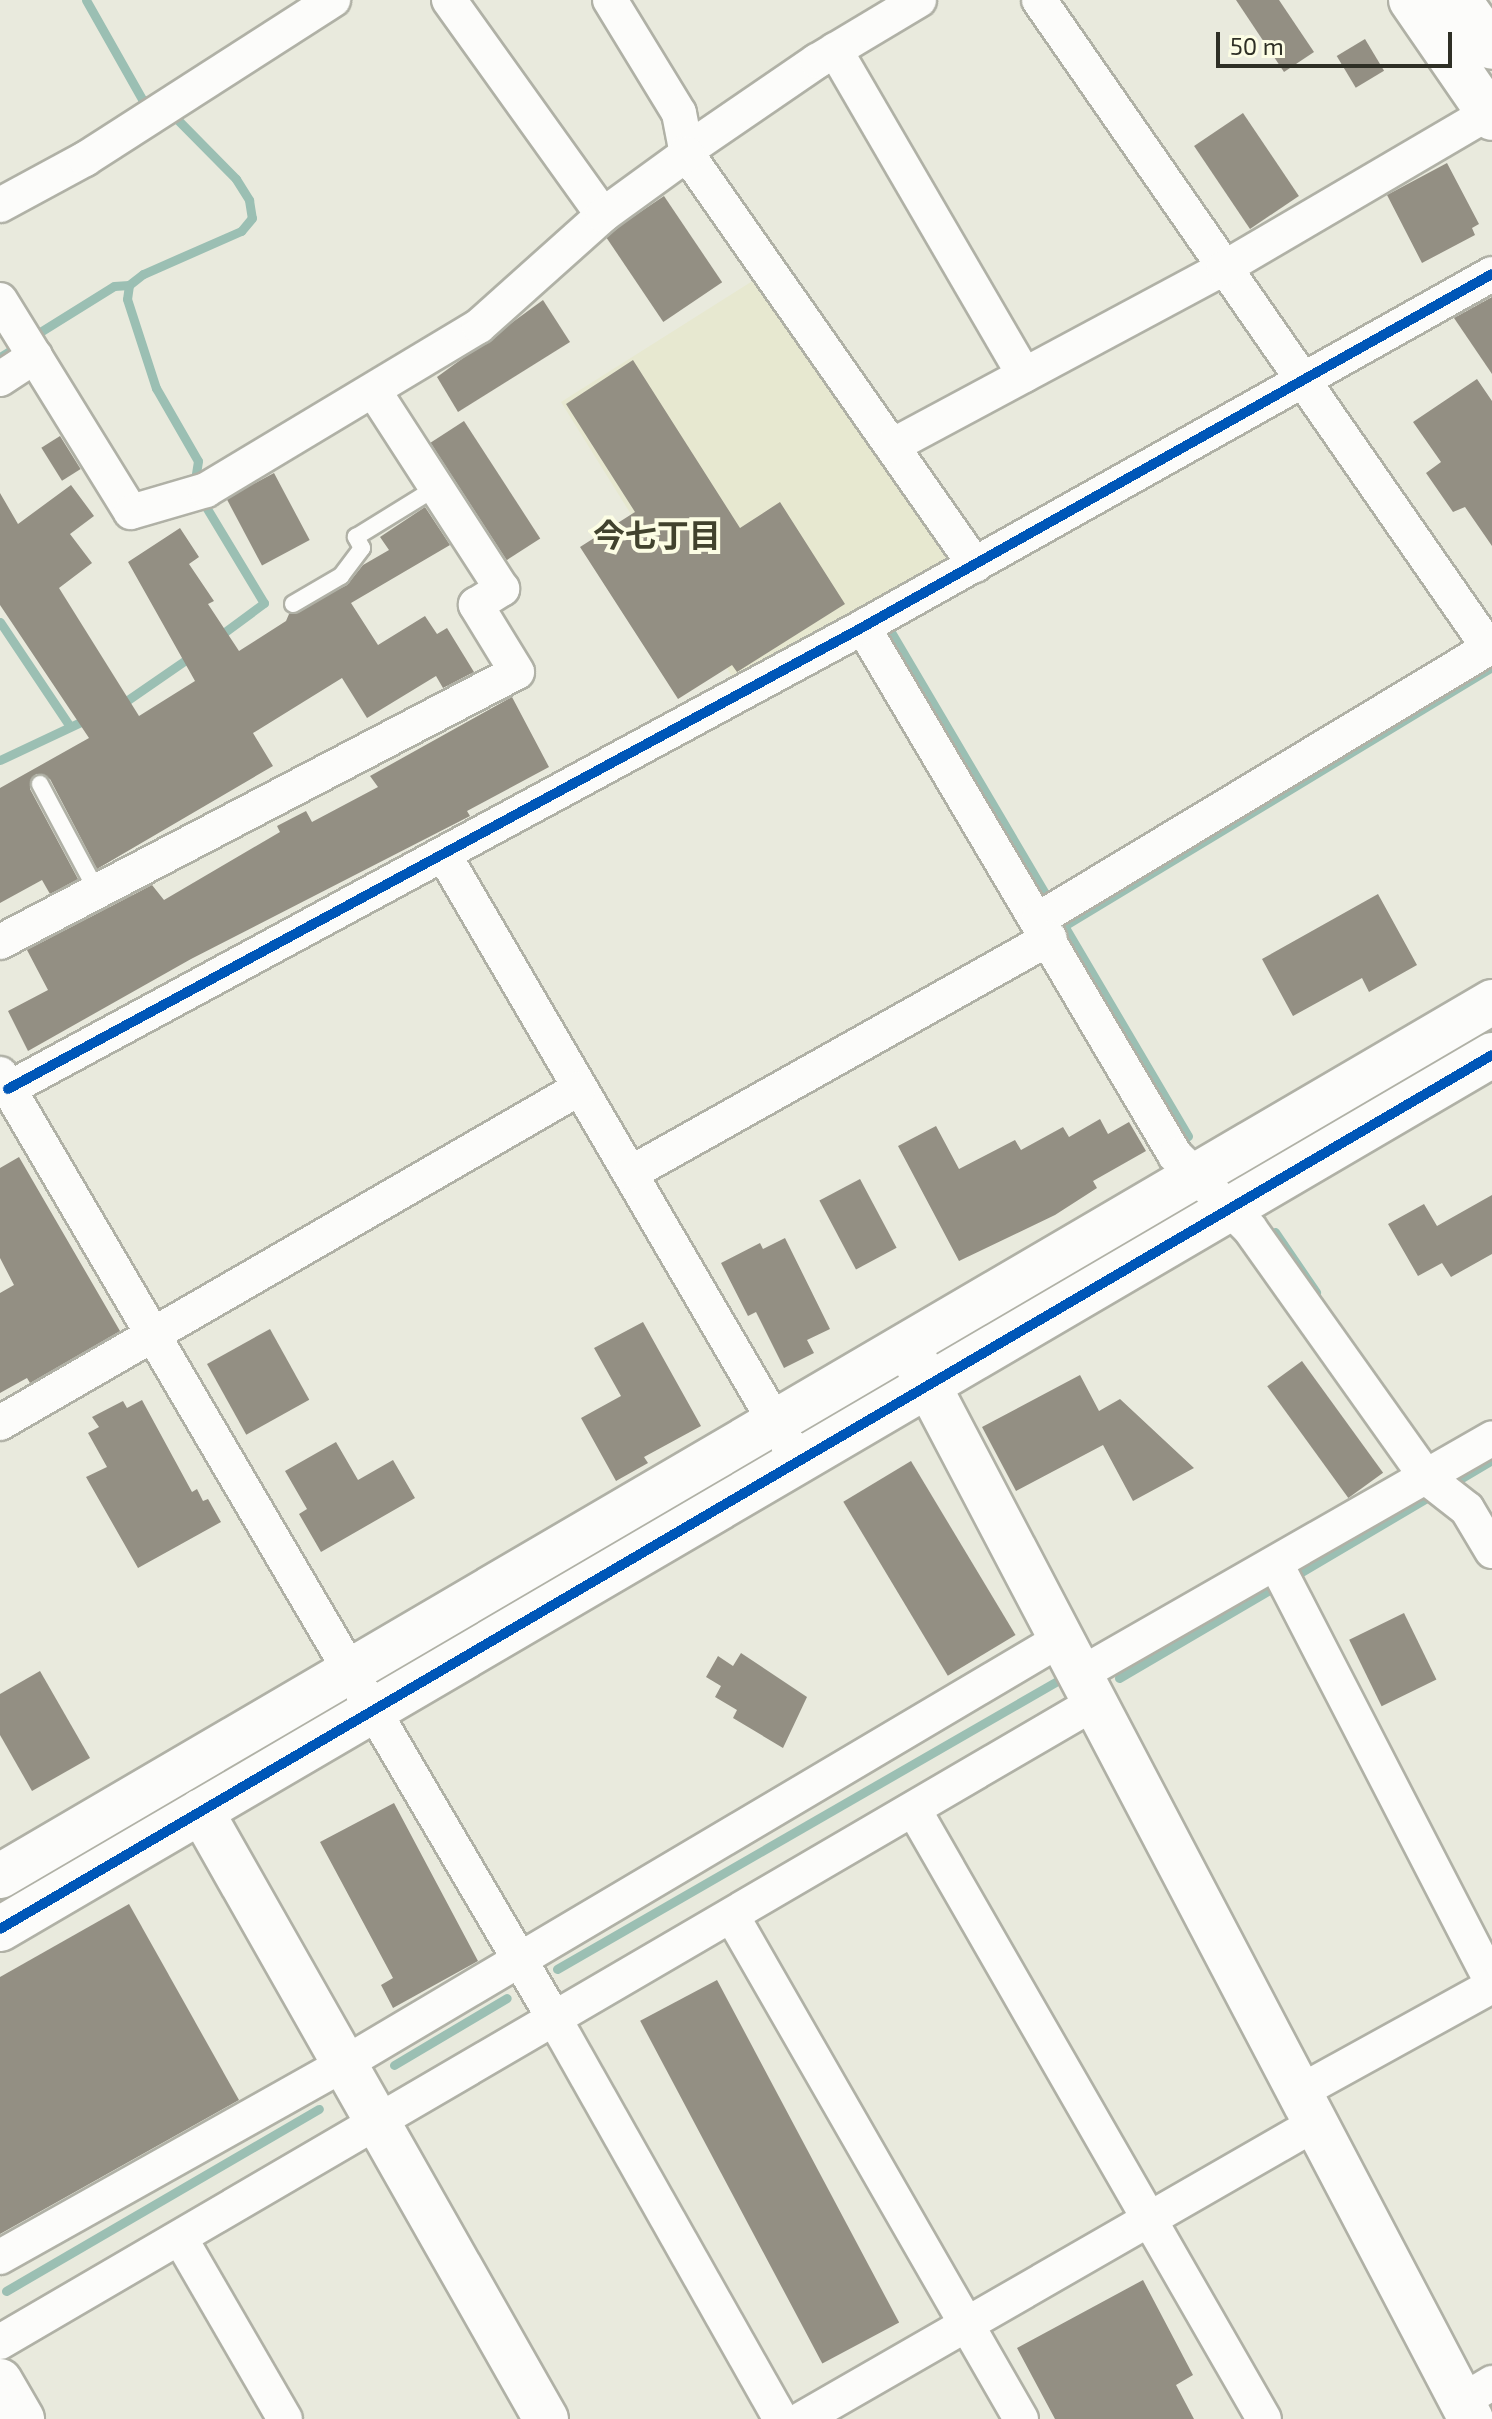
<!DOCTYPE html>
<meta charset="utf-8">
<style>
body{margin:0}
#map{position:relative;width:1492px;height:2419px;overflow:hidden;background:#e9eadd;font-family:"Exo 2","Noto Sans JP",sans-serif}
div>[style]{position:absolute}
.built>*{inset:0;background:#e7e8d0}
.stream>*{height:9px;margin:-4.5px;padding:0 4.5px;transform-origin:4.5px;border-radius:4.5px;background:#9bbfb3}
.building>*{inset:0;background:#938f83;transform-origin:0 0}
.roads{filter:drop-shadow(2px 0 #b0b1a6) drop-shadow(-2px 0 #b0b1a6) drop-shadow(0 2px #b0b1a6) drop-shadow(0 -2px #b0b1a6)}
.lane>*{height:16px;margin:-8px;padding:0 8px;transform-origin:8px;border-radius:8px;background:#fcfcfa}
.street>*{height:34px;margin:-17px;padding:0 17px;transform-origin:17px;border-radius:17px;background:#fcfcfa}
.secondary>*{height:44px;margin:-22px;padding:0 22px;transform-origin:22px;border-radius:22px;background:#fcfcfa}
.cycleway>*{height:10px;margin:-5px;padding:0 5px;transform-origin:5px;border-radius:5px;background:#0057b8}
span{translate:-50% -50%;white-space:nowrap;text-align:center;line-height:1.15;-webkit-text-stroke:8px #fcfde4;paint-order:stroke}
.neighbourhood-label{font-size:32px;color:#41422d;font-weight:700}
.scale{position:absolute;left:1216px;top:32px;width:236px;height:36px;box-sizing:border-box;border:4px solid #2e2f25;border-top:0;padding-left:10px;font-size:24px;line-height:28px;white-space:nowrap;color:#2e2f25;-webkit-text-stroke:6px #fcfde4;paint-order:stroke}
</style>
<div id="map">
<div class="built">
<i style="clip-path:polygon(762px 275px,953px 548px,950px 561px,733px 678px,561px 402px)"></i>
</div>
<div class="stream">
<i style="left:86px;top:0;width:114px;rotate:60.5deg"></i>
<i style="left:142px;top:99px;width:12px;rotate:24deg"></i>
<i style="left:170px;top:112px;width:94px;rotate:45.4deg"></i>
<i style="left:236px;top:179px;width:25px;rotate:58deg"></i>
<i style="left:249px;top:200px;width:18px;rotate:81deg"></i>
<i style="left:252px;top:218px;width:17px;rotate:130deg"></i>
<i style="left:241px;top:231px;width:107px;rotate:156.3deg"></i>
<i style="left:143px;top:274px;width:18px;rotate:142deg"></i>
<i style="left:129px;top:285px;width:14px;rotate:98deg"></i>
<i style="left:127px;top:299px;width:94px;rotate:72deg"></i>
<i style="left:156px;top:388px;width:84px;rotate:60.1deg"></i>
<i style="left:198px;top:461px;width:19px;rotate:99deg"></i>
<i style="left:195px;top:480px;width:29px;rotate:68deg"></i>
<i style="left:206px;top:507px;width:112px;rotate:58.9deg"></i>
<i style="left:264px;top:603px;width:57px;rotate:143.5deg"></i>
<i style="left:0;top:357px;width:134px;rotate:-31.9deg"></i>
<i style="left:114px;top:286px;width:15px;rotate:-4deg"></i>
<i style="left:0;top:622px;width:124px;rotate:56.2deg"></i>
<i style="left:891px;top:632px;width:585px;rotate:59.49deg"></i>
<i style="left:119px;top:706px;width:90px;rotate:-34.6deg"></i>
<i style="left:0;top:760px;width:96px;rotate:-25.2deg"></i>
<i style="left:1064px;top:926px;width:500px;rotate:-31.18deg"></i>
<i style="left:1275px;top:1232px;width:73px;rotate:55.7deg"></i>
<i style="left:1450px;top:1485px;width:49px;rotate:-30.8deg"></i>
<i style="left:1291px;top:1578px;width:169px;rotate:-30.5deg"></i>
<i style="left:1119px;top:1678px;width:184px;rotate:-30.3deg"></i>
<i style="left:557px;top:1969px;width:579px;rotate:-29.93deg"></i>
<i style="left:394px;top:2065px;width:131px;rotate:-30.7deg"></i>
<i style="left:6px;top:2291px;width:362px;rotate:-30.2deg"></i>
</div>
<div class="building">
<i style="clip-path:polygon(1236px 0,1279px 0,1314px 52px,1284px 72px)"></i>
<i style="left:1365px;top:39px;width:37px;height:33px;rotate:59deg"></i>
<i style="left:1243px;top:113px;width:100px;height:59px;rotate:56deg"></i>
<i style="clip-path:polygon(1447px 163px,1479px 224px,1472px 228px,1475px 235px,1422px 263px,1387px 195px)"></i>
<i style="left:664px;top:196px;width:104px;height:71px;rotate:56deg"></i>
<i style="clip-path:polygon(1492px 297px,1492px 374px,1454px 318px)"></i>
<i style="clip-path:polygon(543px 300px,570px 342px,458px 412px,437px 377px)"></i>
<i style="clip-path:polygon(633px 360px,740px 528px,780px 502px,845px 604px,737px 672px,732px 665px,678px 699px,580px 547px,635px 512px,566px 404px)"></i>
<i style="clip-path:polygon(1477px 379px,1492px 401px,1492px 546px,1465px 507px,1453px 512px,1426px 473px,1441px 462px,1413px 422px)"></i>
<i style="left:464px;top:421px;width:140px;height:40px;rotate:57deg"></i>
<i style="left:60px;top:436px;width:39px;height:22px;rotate:58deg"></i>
<i style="left:274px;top:473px;width:76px;height:54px;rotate:62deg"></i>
<i style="clip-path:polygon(71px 485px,94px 516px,70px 534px,92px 563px,59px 588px,139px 716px,195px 681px,128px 562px,180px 528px,199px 557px,189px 564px,214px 601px,208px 604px,239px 651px,286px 621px,289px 614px,347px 585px,363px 565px,389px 550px,380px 537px,425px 507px,450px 545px,351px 603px,378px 645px,425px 616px,437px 634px,447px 628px,474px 672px,443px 688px,436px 676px,367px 718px,342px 678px,253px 733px,273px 766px,97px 869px,50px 779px,36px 774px,30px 789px,78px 879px,50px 894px,42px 880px,0 903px,0 788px,89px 738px,0 605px,0 493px,18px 524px)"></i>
<i style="clip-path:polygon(512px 697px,549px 767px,467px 811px,470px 816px,191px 959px,28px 1051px,8px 1011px,48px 990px,27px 950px,152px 885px,164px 900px,280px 832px,277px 826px,306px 811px,312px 822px,378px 787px,370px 776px)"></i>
<i style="clip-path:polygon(1378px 894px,1417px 965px,1369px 992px,1362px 978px,1293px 1016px,1262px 959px)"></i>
<i style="clip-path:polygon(1100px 1119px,1108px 1134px,1129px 1122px,1146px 1151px,1093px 1181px,1097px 1188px,1055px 1215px,959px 1261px,898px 1146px,936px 1126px,959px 1169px,1015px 1140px,1021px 1150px,1063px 1127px,1069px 1137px)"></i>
<i style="clip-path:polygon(19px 1157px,120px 1331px,30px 1383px,27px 1378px,0 1393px,0 1293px,14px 1285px,0 1258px,0 1168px)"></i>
<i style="left:860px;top:1179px;width:78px;height:46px;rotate:62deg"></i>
<i style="clip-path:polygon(1492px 1195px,1492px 1254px,1451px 1277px,1442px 1263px,1418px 1276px,1388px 1224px,1424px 1204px,1437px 1226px)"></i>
<i style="clip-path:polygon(785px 1238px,830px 1329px,807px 1340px,814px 1353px,784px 1368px,756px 1312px,748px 1316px,721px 1263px,760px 1243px,763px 1249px)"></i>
<i style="clip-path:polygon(643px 1322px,701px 1426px,644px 1457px,648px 1463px,616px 1481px,581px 1418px,621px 1396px,594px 1348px)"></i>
<i style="left:270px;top:1329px;width:81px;height:72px;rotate:61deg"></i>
<i style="left:1302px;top:1361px;width:138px;height:43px;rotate:54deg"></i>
<i style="clip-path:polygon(1080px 1375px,1099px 1411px,1120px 1399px,1194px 1468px,1133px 1501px,1103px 1445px,1016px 1491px,982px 1427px)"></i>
<i style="clip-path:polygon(142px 1400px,192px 1492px,197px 1489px,203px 1501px,208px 1499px,221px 1522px,138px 1568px,86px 1477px,107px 1467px,88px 1433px,99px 1427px,92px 1417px,123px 1401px,127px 1408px)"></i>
<i style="clip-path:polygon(336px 1442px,358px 1480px,393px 1460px,415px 1498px,321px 1552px,299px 1514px,307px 1509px,285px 1471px)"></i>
<i style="left:911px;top:1461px;width:203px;height:79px;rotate:59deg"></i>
<i style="left:1404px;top:1613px;width:74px;height:61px;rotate:64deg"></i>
<i style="clip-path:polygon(741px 1653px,807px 1697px,783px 1748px,733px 1718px,737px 1710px,715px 1697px,721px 1686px,706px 1677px,718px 1656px,733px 1666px)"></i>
<i style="clip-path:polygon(40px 1671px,90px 1758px,32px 1791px,0 1735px,0 1694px)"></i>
<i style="clip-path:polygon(394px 1803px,478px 1961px,393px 2008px,381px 1985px,393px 1978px,320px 1842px)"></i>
<i style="clip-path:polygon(129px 1904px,239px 2100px,0 2234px,0 1977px)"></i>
<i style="left:717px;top:1980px;width:388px;height:87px;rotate:62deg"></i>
<i style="clip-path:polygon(1143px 2280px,1193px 2375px,1176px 2385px,1194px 2419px,1055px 2419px,1017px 2348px)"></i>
</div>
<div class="roads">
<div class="lane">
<i style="left:293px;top:604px;width:56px;rotate:-30.3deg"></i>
<i style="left:341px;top:576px;width:35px;rotate:-53deg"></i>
<i style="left:362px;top:548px;width:13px;rotate:-119deg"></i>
<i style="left:356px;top:537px;width:95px;rotate:-31.7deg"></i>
<i style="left:40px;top:784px;width:121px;rotate:62deg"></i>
</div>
<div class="street">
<i style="left:449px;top:0;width:264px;rotate:54.4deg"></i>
<i style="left:610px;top:0;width:132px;rotate:58.6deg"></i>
<i style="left:679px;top:113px;width:42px;rotate:79deg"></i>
<i style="left:687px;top:154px;width:502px;rotate:54.98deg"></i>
<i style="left:1039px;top:0;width:789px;rotate:55.22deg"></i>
<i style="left:835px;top:50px;width:376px;rotate:59.8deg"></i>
<i style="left:687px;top:150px;width:158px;rotate:-34.4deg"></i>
<i style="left:817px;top:61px;width:119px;rotate:-30.9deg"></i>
<i style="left:0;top:205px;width:97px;rotate:-28.4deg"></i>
<i style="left:85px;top:159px;width:295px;rotate:-32.7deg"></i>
<i style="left:0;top:300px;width:249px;rotate:58.3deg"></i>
<i style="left:131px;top:512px;width:78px;rotate:-16.3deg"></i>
<i style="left:206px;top:490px;width:318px;rotate:-31deg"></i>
<i style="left:479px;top:326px;width:166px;rotate:-41.8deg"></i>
<i style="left:603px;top:215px;width:104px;rotate:-36deg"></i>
<i style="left:0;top:379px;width:42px;rotate:-33.3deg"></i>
<i style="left:892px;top:446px;width:377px;rotate:-28.2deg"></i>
<i style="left:1224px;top:268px;width:306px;rotate:-30.4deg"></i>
<i style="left:863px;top:627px;width:613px;rotate:59.42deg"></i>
<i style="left:1175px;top:1155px;width:105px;rotate:44.6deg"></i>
<i style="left:1250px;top:1229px;width:304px;rotate:54.6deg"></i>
<i style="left:1426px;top:1477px;width:52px;rotate:38deg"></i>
<i style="left:1467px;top:1509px;width:49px;rotate:59.2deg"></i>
<i style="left:444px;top:855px;width:682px;rotate:59.71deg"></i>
<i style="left:1039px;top:919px;width:529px;rotate:-31.08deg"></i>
<i style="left:0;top:942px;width:583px;rotate:-27.58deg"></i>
<i style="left:517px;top:672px;width:79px;rotate:-121.5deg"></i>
<i style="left:476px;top:605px;width:31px;rotate:-32deg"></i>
<i style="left:502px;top:589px;width:236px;rotate:-122.9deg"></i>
<i style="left:0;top:1074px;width:1097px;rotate:59.6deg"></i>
<i style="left:555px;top:2020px;width:459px;rotate:60.5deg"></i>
<i style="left:8px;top:1089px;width:972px;rotate:-28.38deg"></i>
<i style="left:863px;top:627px;width:721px;rotate:-29.3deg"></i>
<i style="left:631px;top:1173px;width:480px;rotate:-29.3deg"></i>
<i style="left:0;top:1423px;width:668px;rotate:-30.02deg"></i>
<i style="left:1276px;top:1564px;width:471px;rotate:62.7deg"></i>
<i style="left:1079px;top:1675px;width:476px;rotate:-29.8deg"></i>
<i style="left:914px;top:1810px;width:702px;rotate:60.11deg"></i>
<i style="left:732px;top:1916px;width:580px;rotate:60.12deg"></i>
<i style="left:1296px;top:2094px;width:224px;rotate:-28.9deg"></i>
<i style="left:180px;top:2238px;width:209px;rotate:59.9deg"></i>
<i style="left:0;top:2257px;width:392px;rotate:-29.3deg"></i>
<i style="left:342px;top:2065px;width:836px;rotate:-30.65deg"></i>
<i style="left:0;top:2342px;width:1267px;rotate:-30.29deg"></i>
<i style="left:1462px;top:2401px;width:35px;rotate:-31deg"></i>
<i style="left:802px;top:2419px;width:590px;rotate:-29.91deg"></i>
</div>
<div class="secondary">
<i style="left:1411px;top:0;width:143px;rotate:55.5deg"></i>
<i style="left:1459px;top:0;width:57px;rotate:54.9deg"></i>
<i style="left:916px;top:1362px;width:1194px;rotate:62.3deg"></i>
<i style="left:201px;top:1811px;width:699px;rotate:60.43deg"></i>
<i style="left:0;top:1876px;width:1729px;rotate:-30.36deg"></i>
<i style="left:0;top:1929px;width:1729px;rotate:-30.36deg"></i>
<i style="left:0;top:2381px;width:44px;rotate:59.9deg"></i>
</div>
</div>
<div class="cycleway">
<i style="left:8px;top:1089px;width:972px;rotate:-28.38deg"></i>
<i style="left:863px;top:627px;width:721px;rotate:-29.3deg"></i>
<i style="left:0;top:1929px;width:1729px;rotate:-30.36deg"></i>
</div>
<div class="neighbourhood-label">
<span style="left:657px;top:534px">今七丁目</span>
</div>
<div class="scale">50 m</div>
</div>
